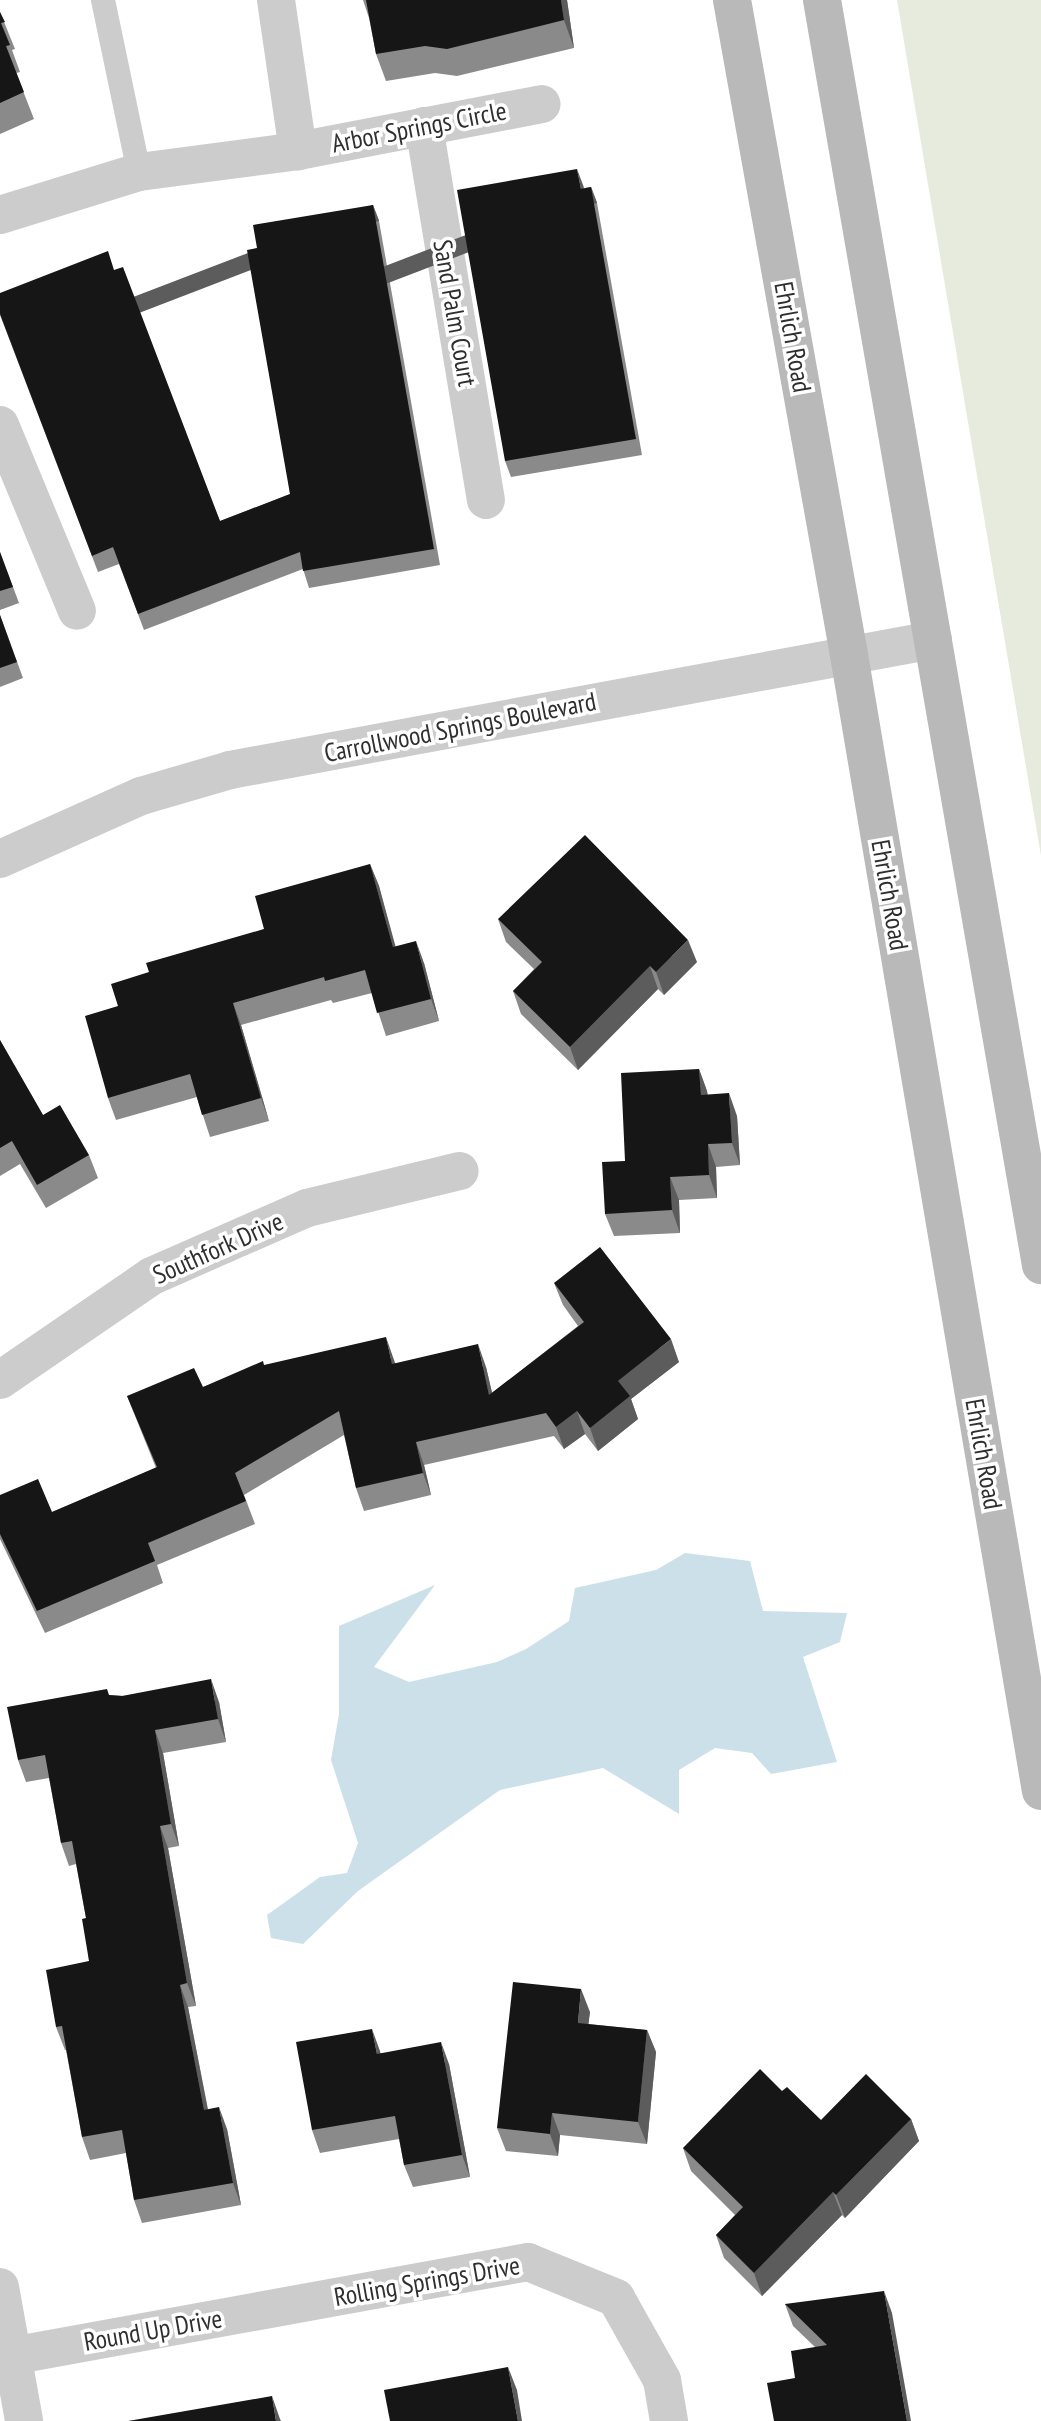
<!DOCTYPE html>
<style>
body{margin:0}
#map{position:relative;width:1041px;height:2421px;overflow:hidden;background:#fff;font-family:"PT Sans Narrow",sans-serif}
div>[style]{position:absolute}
.green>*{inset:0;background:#e6ebde}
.water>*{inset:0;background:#cce0ea}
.service>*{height:24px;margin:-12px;padding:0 12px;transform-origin:12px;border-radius:12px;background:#ccc}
.minor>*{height:38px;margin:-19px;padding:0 19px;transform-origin:19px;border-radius:19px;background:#ccc}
.tertiary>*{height:38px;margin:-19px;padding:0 19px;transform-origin:19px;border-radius:19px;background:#ccc}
.secondary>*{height:38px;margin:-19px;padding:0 19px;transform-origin:19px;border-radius:19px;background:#b9b9b9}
.wall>*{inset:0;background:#8a8a8a}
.shaded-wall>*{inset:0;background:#5c5c5c;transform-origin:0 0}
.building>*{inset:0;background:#161616}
span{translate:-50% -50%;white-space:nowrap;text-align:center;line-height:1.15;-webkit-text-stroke:7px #fff;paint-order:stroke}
.street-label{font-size:26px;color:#2f2f2f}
</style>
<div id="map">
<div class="green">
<i style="clip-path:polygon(897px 0,1041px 0,1041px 856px)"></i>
</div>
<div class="water">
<i style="clip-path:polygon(685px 1553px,750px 1561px,763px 1611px,847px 1613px,840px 1642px,803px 1657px,837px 1762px,771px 1774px,752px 1753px,715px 1748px,679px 1770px,679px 1814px,603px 1768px,500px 1790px,358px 1891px,303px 1944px,271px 1938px,267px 1915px,320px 1877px,347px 1873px,358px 1843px,331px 1760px,339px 1714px,339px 1626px,435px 1585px,374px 1667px,409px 1682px,497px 1662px,526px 1649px,569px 1621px,575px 1588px,656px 1570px)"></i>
</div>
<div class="service">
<i style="left:103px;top:0;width:176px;rotate:78.2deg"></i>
</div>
<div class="minor">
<i style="left:276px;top:0;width:153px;rotate:81.7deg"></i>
<i style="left:424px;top:126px;width:379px;rotate:80.6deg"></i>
<i style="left:0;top:215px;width:145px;rotate:-17.2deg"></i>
<i style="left:139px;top:172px;width:160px;rotate:-7.5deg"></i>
<i style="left:298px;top:151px;width:248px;rotate:-10.9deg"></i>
<i style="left:0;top:425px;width:201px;rotate:67.5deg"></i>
<i style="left:0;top:1380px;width:184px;rotate:-34.4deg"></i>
<i style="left:152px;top:1276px;width:169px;rotate:-23.7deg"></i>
<i style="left:307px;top:1208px;width:157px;rotate:-13.6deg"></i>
<i style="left:0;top:2287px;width:136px;rotate:79.8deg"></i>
<i style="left:0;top:2358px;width:537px;rotate:-10.3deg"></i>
<i style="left:528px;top:2262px;width:95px;rotate:22.2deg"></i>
<i style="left:616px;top:2298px;width:94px;rotate:60.7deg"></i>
<i style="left:662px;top:2380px;width:42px;rotate:80.3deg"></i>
</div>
<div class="tertiary">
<i style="left:0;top:859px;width:154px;rotate:-24.1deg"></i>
<i style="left:141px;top:796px;width:93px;rotate:-16.3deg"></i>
<i style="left:230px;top:770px;width:715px;rotate:-10.48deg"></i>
</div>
<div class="secondary">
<i style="left:732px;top:0;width:665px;rotate:79.87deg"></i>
<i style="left:849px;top:655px;width:1152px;rotate:80.41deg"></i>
<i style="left:822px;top:0;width:1284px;rotate:80.18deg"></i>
</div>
<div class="wall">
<i style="clip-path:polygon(363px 0,567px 0,574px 48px,457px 76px,435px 73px,386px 81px,376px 54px,369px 18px)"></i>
<i style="clip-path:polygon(0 12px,15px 49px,12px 50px,20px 72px,16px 73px,34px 119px,0 134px)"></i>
<i style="clip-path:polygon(583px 185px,584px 188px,591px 187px,597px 203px,642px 455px,511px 477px,505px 461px)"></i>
<i style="clip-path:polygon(373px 205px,379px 221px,440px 565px,309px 588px,303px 569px,144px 630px,119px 564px,98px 572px,0 315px,114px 270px,220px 521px,290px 494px,257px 248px)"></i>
<i style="clip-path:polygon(0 552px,19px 603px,0 610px)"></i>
<i style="clip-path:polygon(0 615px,23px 678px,0 687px)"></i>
<i style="clip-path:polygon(370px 864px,379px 886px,395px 947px,424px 963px,439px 1021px,386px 1036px,372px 993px,333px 1003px,331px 1000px,241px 1025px,269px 1121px,210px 1137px,197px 1097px,116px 1120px,108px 1098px,118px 1006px,149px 972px,264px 929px)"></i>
<i style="clip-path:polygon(498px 919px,697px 962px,664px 995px,658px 989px,578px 1070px,521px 1014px,513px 991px,534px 969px,506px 942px)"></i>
<i style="clip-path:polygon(0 1040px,43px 1115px,89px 1155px,98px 1178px,46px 1208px,20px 1164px,0 1176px)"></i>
<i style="clip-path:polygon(699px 1069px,707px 1091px,708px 1095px,737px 1116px,740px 1165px,716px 1167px,717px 1198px,679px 1200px,680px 1233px,614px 1236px,605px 1214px,625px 1161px)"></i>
<i style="clip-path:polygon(554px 1283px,679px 1362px,631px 1399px,638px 1419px,598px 1451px,585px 1434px,564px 1449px,554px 1436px,424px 1465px,431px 1495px,364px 1511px,356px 1488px,344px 1435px,244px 1495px,255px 1524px,157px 1565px,163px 1583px,45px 1633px,0 1539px,0 1495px,52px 1512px,156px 1468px,127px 1396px,203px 1387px,264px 1365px,394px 1360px,395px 1363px,486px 1367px,492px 1393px,578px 1326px,563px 1305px)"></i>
<i style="clip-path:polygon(109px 1695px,219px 1702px,226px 1742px,163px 1753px,179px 1846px,168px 1848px,196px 2006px,188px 2007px,208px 2109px,227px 2129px,241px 2205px,142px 2223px,134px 2200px,126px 2153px,90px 2160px,82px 2137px,66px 2050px,65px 2050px,56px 2027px,89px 1961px,86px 1918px,76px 1864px,69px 1866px,61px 1843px,49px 1778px,26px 1782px,18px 1760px)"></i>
<i style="clip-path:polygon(590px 2012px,588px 2024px,647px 2030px,656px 2052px,647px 2144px,560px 2135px,558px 2156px,506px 2151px,497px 2128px)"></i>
<i style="clip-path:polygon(381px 2053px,449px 2064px,470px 2177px,413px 2187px,404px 2165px,399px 2139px,320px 2153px,312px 2130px)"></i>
<i style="clip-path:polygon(782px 2091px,821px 2120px,911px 2119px,919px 2141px,845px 2218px,842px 2215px,762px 2296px,724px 2258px,716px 2235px,735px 2215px,691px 2171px,683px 2148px)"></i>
<i style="clip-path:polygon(785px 2304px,892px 2313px,795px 2378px,815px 2347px,793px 2326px)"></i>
</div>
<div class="shaded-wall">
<i style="clip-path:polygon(561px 0,567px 0,574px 48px,564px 20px)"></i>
<i style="clip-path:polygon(577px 169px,583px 185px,587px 205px,581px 189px)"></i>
<i style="left:591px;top:187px;width:17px;height:256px;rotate:69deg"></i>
<i style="left:373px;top:205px;width:17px;height:349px;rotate:69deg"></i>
<i style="clip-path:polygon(370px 864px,379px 886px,402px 970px,393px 947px)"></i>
<i style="clip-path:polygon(688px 940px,697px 962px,664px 995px,656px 972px)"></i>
<i style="clip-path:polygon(416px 941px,424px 963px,439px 1021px,431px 999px)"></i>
<i style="clip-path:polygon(650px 966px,658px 989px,578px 1070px,570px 1047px)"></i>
<i style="clip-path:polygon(233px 1003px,241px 1025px,269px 1121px,261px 1098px)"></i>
<i style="clip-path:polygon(699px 1069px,707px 1091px,709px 1118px,701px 1095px)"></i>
<i style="clip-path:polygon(729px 1093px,737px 1116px,740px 1165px,732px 1143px)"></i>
<i style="clip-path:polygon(708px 1144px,716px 1167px,717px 1198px,709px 1175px)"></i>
<i style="clip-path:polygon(670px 1177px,679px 1200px,680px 1233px,672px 1210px)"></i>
<i style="clip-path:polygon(386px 1337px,394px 1360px,400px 1387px,392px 1364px)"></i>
<i style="clip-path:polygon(671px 1339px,679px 1362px,631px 1399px,638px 1419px,598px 1451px,590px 1428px,618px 1381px)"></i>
<i style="clip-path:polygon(478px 1344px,486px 1367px,498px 1418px,489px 1395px)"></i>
<i style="clip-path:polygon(577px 1411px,585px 1434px,564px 1449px,556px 1427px)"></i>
<i style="clip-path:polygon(416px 1442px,424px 1465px,431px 1495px,423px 1473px)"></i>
<i style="clip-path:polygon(211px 1679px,219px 1702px,226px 1742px,218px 1719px)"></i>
<i style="clip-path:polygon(155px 1730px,163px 1753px,179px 1846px,171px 1824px)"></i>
<i style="clip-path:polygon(160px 1826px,168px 1848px,196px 2006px,187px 1983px)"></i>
<i style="clip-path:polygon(180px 1985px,188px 2007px,212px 2132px,204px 2110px)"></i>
<i style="clip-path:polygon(581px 1989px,590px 2012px,586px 2045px,578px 2023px)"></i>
<i style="clip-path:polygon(372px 2029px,380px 2051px,385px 2076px,377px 2054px)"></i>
<i style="clip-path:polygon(647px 2030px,656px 2052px,647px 2144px,638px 2122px)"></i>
<i style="clip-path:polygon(441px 2042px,449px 2064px,470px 2177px,462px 2155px)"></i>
<i style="clip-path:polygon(219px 2107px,227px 2129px,241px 2205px,233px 2183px)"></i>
<i style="clip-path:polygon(552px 2113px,560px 2135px,558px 2156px,550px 2134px)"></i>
<i style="clip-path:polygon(911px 2119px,919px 2141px,845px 2218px,836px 2195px)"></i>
<i style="clip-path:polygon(833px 2192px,842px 2215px,762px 2296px,754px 2273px)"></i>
<i style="clip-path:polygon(884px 2291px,892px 2313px,911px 2421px,907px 2421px)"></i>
<i style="clip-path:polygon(508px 2367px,517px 2390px,522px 2421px,518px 2421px)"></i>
<i style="clip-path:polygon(272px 2396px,280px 2419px,281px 2421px,276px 2421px)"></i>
</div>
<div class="building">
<i style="clip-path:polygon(366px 0,561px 0,564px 20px,447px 49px,425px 46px,376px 54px)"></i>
<i style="clip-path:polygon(0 12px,5px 22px,1px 23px,10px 45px,6px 46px,24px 92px,0 103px)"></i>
<i style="clip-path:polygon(577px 169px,581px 189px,591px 187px,636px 439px,505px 461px,457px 190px)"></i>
<i style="clip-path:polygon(373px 205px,434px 549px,303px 571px,300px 552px,138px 614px,113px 547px,92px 556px,0 314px,0 293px,108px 251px,114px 270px,123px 267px,220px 521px,290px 494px,247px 250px,257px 248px,253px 225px)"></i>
<i style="clip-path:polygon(0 552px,13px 587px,0 591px)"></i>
<i style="clip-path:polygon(0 615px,17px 662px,0 668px)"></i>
<i style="clip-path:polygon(585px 835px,688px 940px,656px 972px,650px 966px,570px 1047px,513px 991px,542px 962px,498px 919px)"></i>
<i style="clip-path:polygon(370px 864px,393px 947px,416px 941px,431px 999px,377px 1013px,365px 970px,325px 981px,324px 977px,233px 1003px,261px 1098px,202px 1115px,190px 1074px,108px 1098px,85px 1016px,118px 1006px,111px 984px,149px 972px,146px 963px,264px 929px,255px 896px)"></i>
<i style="clip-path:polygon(0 1040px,43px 1115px,60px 1105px,89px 1155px,37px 1185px,12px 1141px,0 1148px)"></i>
<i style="clip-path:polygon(699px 1069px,701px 1095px,729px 1093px,732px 1143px,708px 1144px,709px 1175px,670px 1177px,672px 1210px,605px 1214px,602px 1162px,625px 1161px,621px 1073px)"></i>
<i style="clip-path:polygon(600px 1247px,671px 1339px,618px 1381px,630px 1396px,590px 1428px,577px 1411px,556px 1427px,546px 1413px,416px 1442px,423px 1473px,356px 1488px,339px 1411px,235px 1473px,246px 1501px,148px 1543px,155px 1561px,37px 1611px,0 1534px,0 1495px,38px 1479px,52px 1512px,157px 1467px,127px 1396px,194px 1368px,203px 1387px,263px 1361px,264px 1365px,386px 1337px,392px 1364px,478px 1344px,489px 1395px,584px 1322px,554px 1283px)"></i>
<i style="clip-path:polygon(211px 1679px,218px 1719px,155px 1730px,171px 1824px,160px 1826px,187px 1983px,180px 1985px,204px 2110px,219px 2107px,233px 2183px,134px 2200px,122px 2130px,82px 2137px,62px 2026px,56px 2027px,46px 1970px,89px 1961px,82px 1919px,86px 1918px,72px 1841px,61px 1843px,45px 1755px,18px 1760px,7px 1707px,107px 1689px,109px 1695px,122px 1696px)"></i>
<i style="clip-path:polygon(513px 1982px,581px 1989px,578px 2023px,647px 2030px,638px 2122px,552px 2113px,550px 2134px,497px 2128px)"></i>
<i style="clip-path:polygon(372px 2029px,377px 2054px,441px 2042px,462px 2155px,404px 2165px,395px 2116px,312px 2130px,296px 2042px)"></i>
<i style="clip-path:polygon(760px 2069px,782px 2091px,787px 2087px,821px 2120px,866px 2074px,911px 2119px,836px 2195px,833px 2192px,754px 2273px,716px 2235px,743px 2207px,683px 2148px)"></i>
<i style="clip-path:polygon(884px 2291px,907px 2421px,774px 2421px,767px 2383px,795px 2378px,791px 2351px,827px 2345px,785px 2304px)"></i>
<i style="clip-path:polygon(508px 2367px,518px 2421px,390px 2421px,384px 2390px)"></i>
<i style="clip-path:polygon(272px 2396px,276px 2421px,128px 2421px)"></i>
</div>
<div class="street-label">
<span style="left:419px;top:127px;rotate:-11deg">Arbor Springs Circle</span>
<span style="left:455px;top:313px;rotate:80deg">Sand Palm Court</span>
<span style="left:793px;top:337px;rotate:80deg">Ehrlich Road</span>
<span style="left:460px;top:727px;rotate:-11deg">Carrollwood Springs Boulevard</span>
<span style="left:890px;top:895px;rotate:80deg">Ehrlich Road</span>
<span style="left:218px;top:1248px;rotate:-24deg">Southfork Drive</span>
<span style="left:984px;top:1454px;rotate:80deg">Ehrlich Road</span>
<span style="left:427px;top:2281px;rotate:-10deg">Rolling Springs Drive</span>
<span style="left:153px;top:2330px;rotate:-10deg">Round Up Drive</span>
</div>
</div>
